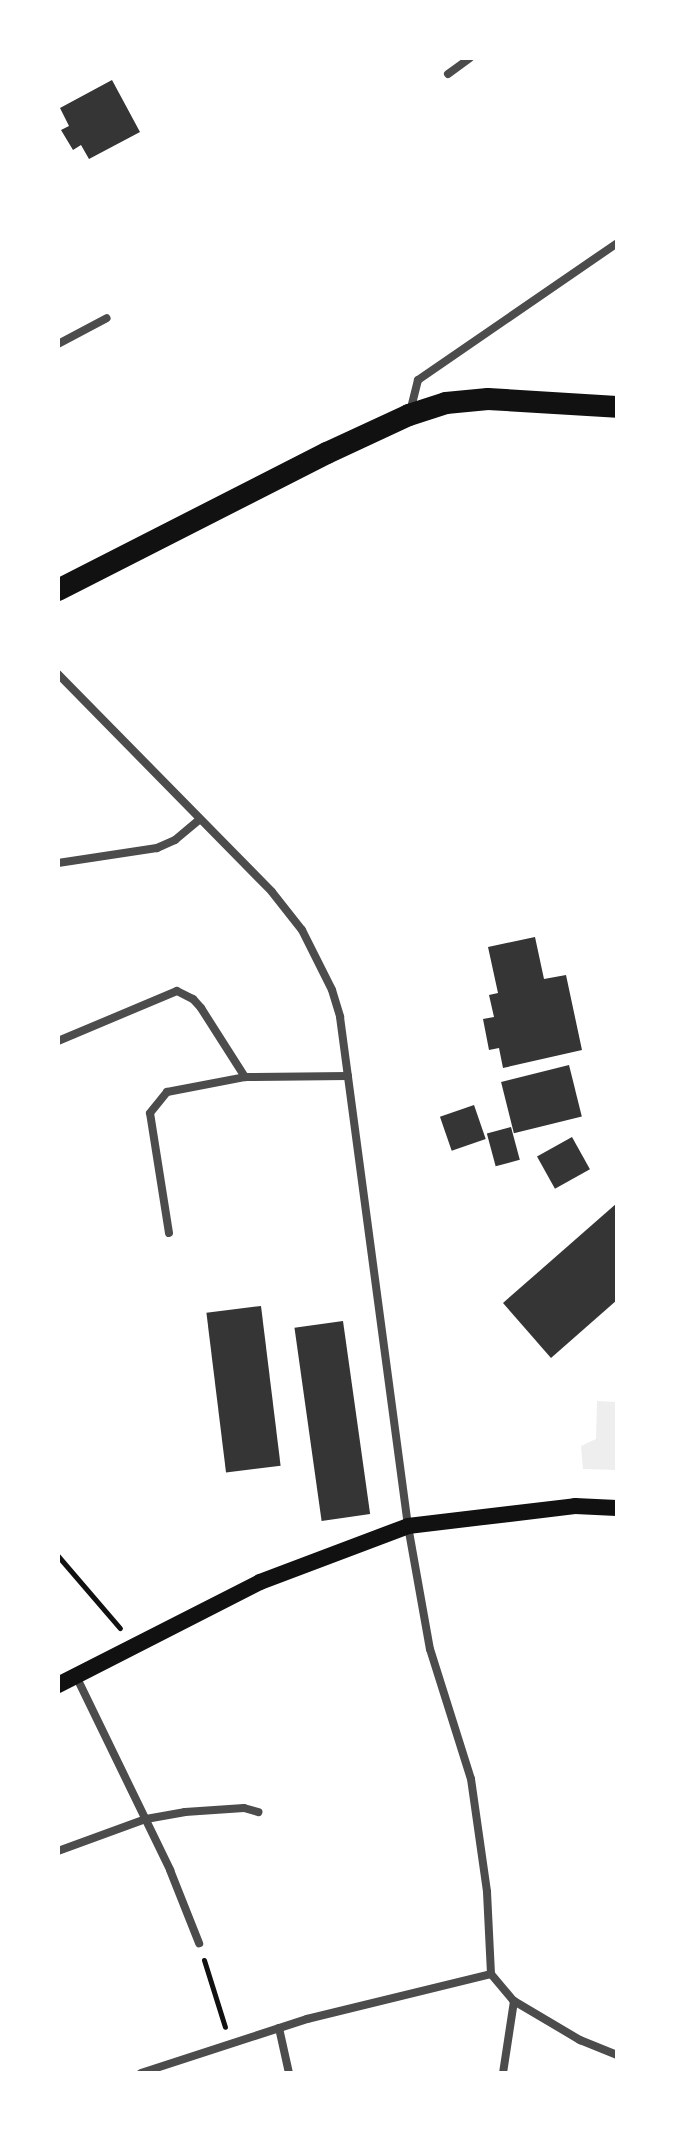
<!DOCTYPE html>
<style>
body{margin:0}
#map{position:relative;width:675px;height:2131px;overflow:hidden;background:#fff;font-family:Montserrat,sans-serif}
div>[style]{position:absolute}
.green>*{inset:0;background:#eee}
.building>*{inset:0;background:#353535;transform-origin:0 0}
.path>*{height:5px;margin:-2.5px;padding:0 2.5px;transform-origin:2.5px;border-radius:2.5px;background:#111}
.minor>*{height:8px;margin:-4px;padding:0 4px;transform-origin:4px;border-radius:4px;background:#4c4c4c}
.secondary>*{height:16px;margin:-8px;padding:0 8px;transform-origin:8px;border-radius:8px;background:#111}
.trunk>*{height:22px;margin:-11px;padding:0 11px;transform-origin:11px;border-radius:11px;background:#111}
span{translate:-50% -50%;white-space:nowrap;text-align:center;line-height:1.15;-webkit-text-stroke:6px #fff;paint-order:stroke}
.frame{position:absolute;inset:0;border:60px solid #fff;pointer-events:none}
</style>
<div id="map">
<div class="green">
<i style="clip-path:polygon(597px 1401px,617px 1402px,617px 1470px,583px 1469px,581px 1446px,596px 1439px)"></i>
</div>
<div class="building">
<i style="clip-path:polygon(112px 80px,140px 132px,89px 159px,81px 145px,73px 150px,61px 130px,69px 126px,60px 108px)"></i>
<i style="clip-path:polygon(535px 937px,544px 979px,566px 975px,582px 1050px,503px 1068px,499px 1048px,489px 1050px,483px 1019px,494px 1017px,489px 995px,498px 993px,488px 947px)"></i>
<i style="left:569px;top:1065px;width:53px;height:70px;rotate:76deg"></i>
<i style="left:474px;top:1105px;width:36px;height:36px;rotate:71deg"></i>
<i style="left:511px;top:1127px;width:34px;height:25px;rotate:75deg"></i>
<i style="left:572px;top:1137px;width:37px;height:40px;rotate:61deg"></i>
<i style="clip-path:polygon(617px 1203px,617px 1300px,551px 1358px,503px 1303px)"></i>
<i style="left:261px;top:1306px;width:161px;height:55px;rotate:83deg"></i>
<i style="left:343px;top:1321px;width:195px;height:49px;rotate:82deg"></i>
</div>
<div class="path">
<i style="left:58px;top:1556px;width:95px;rotate:49.3deg"></i>
<i style="left:204px;top:1960px;width:70px;rotate:72.6deg"></i>
</div>
<div class="minor">
<i style="left:448px;top:74px;width:27px;rotate:-36deg"></i>
<i style="left:58px;top:344px;width:55px;rotate:-28deg"></i>
<i style="left:410px;top:412px;width:33px;rotate:-76deg"></i>
<i style="left:418px;top:380px;width:242px;rotate:-34.5deg"></i>
<i style="left:58px;top:674px;width:305px;rotate:45.5deg"></i>
<i style="left:272px;top:892px;width:48px;rotate:51.7deg"></i>
<i style="left:302px;top:930px;width:67px;rotate:63.4deg"></i>
<i style="left:332px;top:990px;width:28px;rotate:73deg"></i>
<i style="left:340px;top:1017px;width:514px;rotate:82.39deg"></i>
<i style="left:408px;top:1526px;width:125px;rotate:79.9deg"></i>
<i style="left:430px;top:1649px;width:136px;rotate:72.5deg"></i>
<i style="left:471px;top:1779px;width:114px;rotate:81.9deg"></i>
<i style="left:487px;top:1892px;width:82px;rotate:87.2deg"></i>
<i style="left:491px;top:1974px;width:35px;rotate:50deg"></i>
<i style="left:514px;top:2001px;width:77px;rotate:30.6deg"></i>
<i style="left:580px;top:2040px;width:40px;rotate:22deg"></i>
<i style="left:58px;top:863px;width:100px;rotate:-8.6deg"></i>
<i style="left:157px;top:848px;width:20px;rotate:-24deg"></i>
<i style="left:175px;top:840px;width:31px;rotate:-40deg"></i>
<i style="left:58px;top:1041px;width:129px;rotate:-22.8deg"></i>
<i style="left:177px;top:991px;width:18px;rotate:27deg"></i>
<i style="left:193px;top:999px;width:12px;rotate:48deg"></i>
<i style="left:201px;top:1008px;width:82px;rotate:57.5deg"></i>
<i style="left:169px;top:1233px;width:121px;rotate:-99deg"></i>
<i style="left:150px;top:1113px;width:27px;rotate:-51deg"></i>
<i style="left:167px;top:1092px;width:79px;rotate:-10.9deg"></i>
<i style="left:245px;top:1077px;width:103px;rotate:-0.6deg"></i>
<i style="left:76px;top:1676px;width:216px;rotate:64.1deg"></i>
<i style="left:170px;top:1870px;width:79px;rotate:68.3deg"></i>
<i style="left:58px;top:1851px;width:94px;rotate:-20deg"></i>
<i style="left:146px;top:1819px;width:40px;rotate:-10deg"></i>
<i style="left:185px;top:1812px;width:59px;rotate:-3.9deg"></i>
<i style="left:244px;top:1808px;width:15px;rotate:16deg"></i>
<i style="left:279px;top:2028px;width:46px;rotate:77.5deg"></i>
<i style="left:141px;top:2073px;width:175px;rotate:-18deg"></i>
<i style="left:307px;top:2019px;width:189px;rotate:-13.7deg"></i>
<i style="left:503px;top:2073px;width:73px;rotate:-81.3deg"></i>
</div>
<div class="secondary">
<i style="left:58px;top:1685px;width:227px;rotate:-27deg"></i>
<i style="left:260px;top:1582px;width:158px;rotate:-20.7deg"></i>
<i style="left:408px;top:1526px;width:168px;rotate:-6.8deg"></i>
<i style="left:575px;top:1506px;width:42px;rotate:2.7deg"></i>
</div>
<div class="trunk">
<i style="left:58px;top:590px;width:302px;rotate:-27deg"></i>
<i style="left:327px;top:453px;width:90px;rotate:-24.9deg"></i>
<i style="left:409px;top:415px;width:39px;rotate:-18deg"></i>
<i style="left:446px;top:403px;width:42px;rotate:-5.4deg"></i>
<i style="left:488px;top:399px;width:129px;rotate:3.5deg"></i>
</div>
<div class="frame"></div>
</div>
